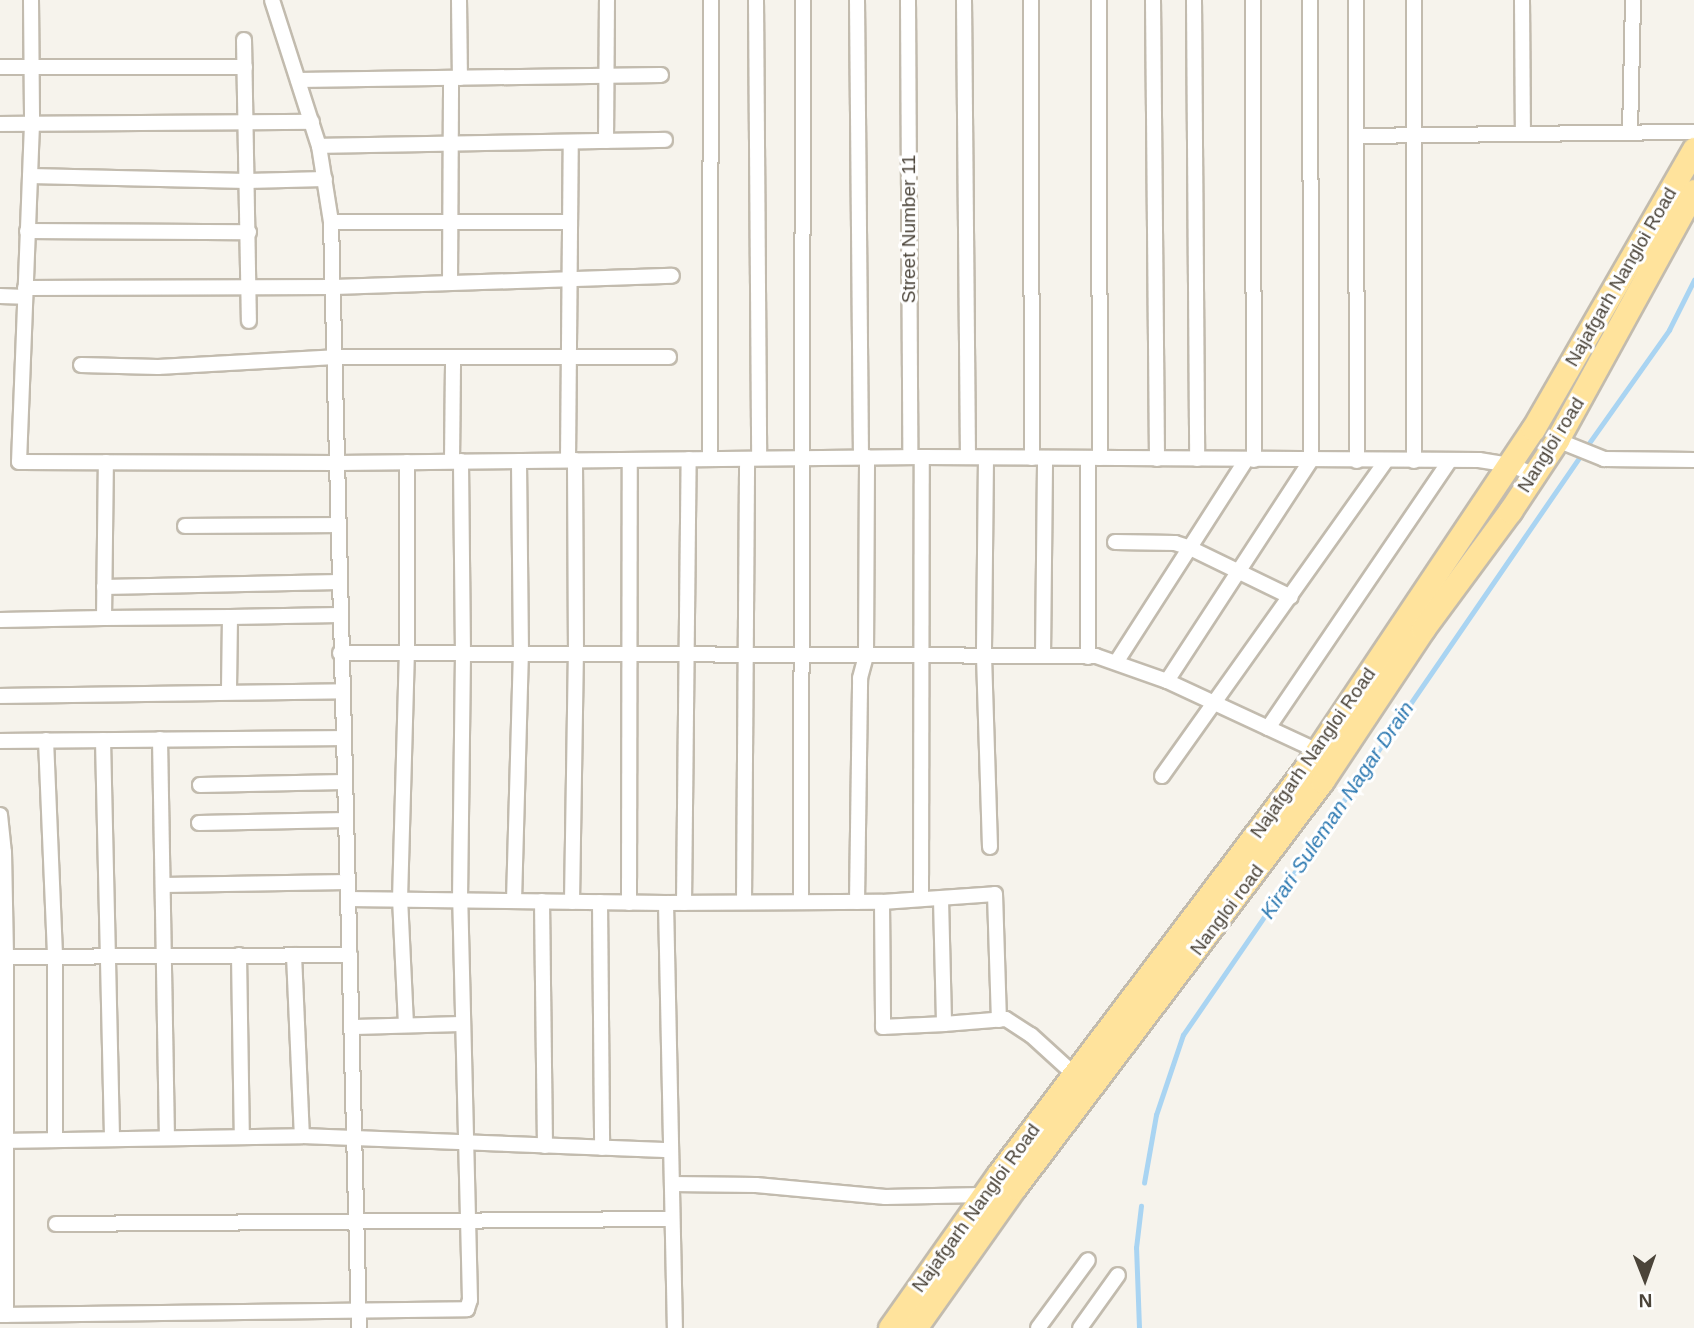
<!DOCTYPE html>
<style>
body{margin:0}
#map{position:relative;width:1694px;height:1328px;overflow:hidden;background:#f6f3ec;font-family:Arial,sans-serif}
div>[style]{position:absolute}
.stream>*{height:4.5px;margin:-2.25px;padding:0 2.25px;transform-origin:2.25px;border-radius:2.25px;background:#a9d4f2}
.roads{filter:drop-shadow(2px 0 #c2bbae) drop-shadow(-2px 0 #c2bbae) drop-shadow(0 2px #c2bbae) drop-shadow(0 -2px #c2bbae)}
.minor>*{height:14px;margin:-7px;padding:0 7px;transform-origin:7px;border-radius:7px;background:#fff}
.primary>*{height:23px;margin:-11.5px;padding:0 11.5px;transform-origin:11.5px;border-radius:11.5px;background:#ffe39c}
span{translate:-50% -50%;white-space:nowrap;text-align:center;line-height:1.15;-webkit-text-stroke:6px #fff;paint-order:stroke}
.street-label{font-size:19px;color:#4b4439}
.water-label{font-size:21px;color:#2e7ab2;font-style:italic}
.north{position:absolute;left:1610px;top:1244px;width:70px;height:70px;-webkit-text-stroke:5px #fff;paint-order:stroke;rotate:179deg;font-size:19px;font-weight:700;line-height:28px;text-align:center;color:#4b4439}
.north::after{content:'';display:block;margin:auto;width:24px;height:32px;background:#4b4439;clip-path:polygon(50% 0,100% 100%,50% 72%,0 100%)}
</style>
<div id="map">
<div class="stream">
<i style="left:1587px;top:446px;width:142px;rotate:-54.7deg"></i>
<i style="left:1669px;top:330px;width:56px;rotate:-63.4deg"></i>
<i style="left:1144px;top:1183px;width:69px;rotate:-80deg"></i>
<i style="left:1156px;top:1115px;width:84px;rotate:-71.4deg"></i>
<i style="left:1183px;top:1035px;width:700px;rotate:-55.54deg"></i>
<i style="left:1139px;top:1328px;width:80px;rotate:-92.1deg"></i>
<i style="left:1136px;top:1248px;width:42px;rotate:-83.2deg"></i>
</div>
<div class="roads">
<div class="minor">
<i style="left:31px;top:0;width:124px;rotate:89.5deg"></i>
<i style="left:32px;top:124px;width:338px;rotate:92.2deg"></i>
<i style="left:19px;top:462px;width:318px;rotate:0.2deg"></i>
<i style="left:337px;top:463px;width:585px;rotate:-0.59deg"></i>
<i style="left:922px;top:457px;width:557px;rotate:0.31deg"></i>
<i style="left:1479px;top:460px;width:31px;rotate:9deg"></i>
<i style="left:1510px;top:465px;width:26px;rotate:21deg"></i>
<i style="left:272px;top:0;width:153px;rotate:72.2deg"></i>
<i style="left:319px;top:146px;width:77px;rotate:81deg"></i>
<i style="left:331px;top:222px;width:1106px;rotate:88.55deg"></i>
<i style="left:459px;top:0;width:78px;rotate:89.3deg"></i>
<i style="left:756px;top:0;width:458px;rotate:89.6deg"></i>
<i style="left:857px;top:0;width:457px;rotate:89.5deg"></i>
<i style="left:908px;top:0;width:457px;rotate:89.7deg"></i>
<i style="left:964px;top:0;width:457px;rotate:89.5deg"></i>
<i style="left:1031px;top:0;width:458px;rotate:89.9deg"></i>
<i style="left:1099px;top:0;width:458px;rotate:89.9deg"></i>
<i style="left:1153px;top:0;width:459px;rotate:89.5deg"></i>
<i style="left:1194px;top:0;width:459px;rotate:89.6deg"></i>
<i style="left:1253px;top:0;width:460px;rotate:89.9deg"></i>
<i style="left:1356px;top:0;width:461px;rotate:89.9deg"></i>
<i style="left:1414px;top:0;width:461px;rotate:90deg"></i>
<i style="left:1522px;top:0;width:134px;rotate:89.6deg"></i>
<i style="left:244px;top:40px;width:281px;rotate:89deg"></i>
<i style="left:0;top:67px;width:245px"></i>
<i style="left:298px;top:80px;width:363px;rotate:-0.8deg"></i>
<i style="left:0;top:124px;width:312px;rotate:-0.4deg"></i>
<i style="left:1630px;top:133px;width:133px;rotate:-88.7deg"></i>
<i style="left:1356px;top:136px;width:338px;rotate:-0.7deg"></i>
<i style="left:606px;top:141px;width:141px;rotate:-89.6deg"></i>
<i style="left:319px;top:146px;width:346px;rotate:-1deg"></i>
<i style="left:30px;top:176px;width:217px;rotate:1.3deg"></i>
<i style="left:247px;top:181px;width:78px;rotate:-1.5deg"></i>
<i style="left:331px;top:222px;width:238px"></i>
<i style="left:27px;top:231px;width:222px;rotate:0.3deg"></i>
<i style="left:450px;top:283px;width:205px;rotate:-89.7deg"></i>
<i style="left:25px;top:288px;width:309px;rotate:-0.2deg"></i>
<i style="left:334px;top:287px;width:338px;rotate:-1.9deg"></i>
<i style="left:0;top:296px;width:25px;rotate:2deg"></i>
<i style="left:81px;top:365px;width:77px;rotate:1.5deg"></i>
<i style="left:158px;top:367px;width:177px;rotate:-3.2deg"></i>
<i style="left:335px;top:357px;width:334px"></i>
<i style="left:1557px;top:440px;width:51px;rotate:22deg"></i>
<i style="left:1604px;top:459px;width:90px;rotate:0.6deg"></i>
<i style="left:986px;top:458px;width:198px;rotate:90.6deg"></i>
<i style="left:984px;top:656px;width:191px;rotate:88.2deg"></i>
<i style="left:710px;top:459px;width:459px;rotate:-89.9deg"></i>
<i style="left:568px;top:460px;width:318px;rotate:-89.5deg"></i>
<i style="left:452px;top:461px;width:103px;rotate:-89.4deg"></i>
<i style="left:185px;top:526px;width:153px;rotate:-0.4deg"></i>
<i style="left:1115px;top:542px;width:60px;rotate:1deg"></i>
<i style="left:1175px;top:543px;width:16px;rotate:18deg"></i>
<i style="left:1190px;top:548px;width:112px;rotate:25.9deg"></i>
<i style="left:104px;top:587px;width:235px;rotate:-1.2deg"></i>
<i style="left:230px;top:617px;width:109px;rotate:-1.1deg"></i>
<i style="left:104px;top:618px;width:126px;rotate:-0.5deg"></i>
<i style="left:230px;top:617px;width:75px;rotate:90.8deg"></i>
<i style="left:0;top:620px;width:104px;rotate:-1.1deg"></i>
<i style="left:104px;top:618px;width:156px;rotate:-89.3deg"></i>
<i style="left:340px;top:653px;width:756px;rotate:0.23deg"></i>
<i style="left:1096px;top:656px;width:75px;rotate:19.4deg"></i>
<i style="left:1167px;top:681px;width:166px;rotate:24.9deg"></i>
<i style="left:1043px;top:656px;width:198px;rotate:-89.4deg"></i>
<i style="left:1088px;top:657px;width:199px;rotate:-90deg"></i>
<i style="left:1117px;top:661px;width:239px;rotate:-57.3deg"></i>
<i style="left:1167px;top:681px;width:264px;rotate:-56.9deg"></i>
<i style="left:1311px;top:460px;width:460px;rotate:-90.1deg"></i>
<i style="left:0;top:696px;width:341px;rotate:-0.8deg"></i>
<i style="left:1268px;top:728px;width:322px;rotate:-55.8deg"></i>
<i style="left:160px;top:739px;width:399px;rotate:89deg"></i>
<i style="left:46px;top:740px;width:216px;rotate:87.6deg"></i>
<i style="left:55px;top:956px;width:184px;rotate:90deg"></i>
<i style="left:103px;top:740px;width:399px;rotate:88.7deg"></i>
<i style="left:0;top:741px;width:343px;rotate:-0.5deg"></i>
<i style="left:1162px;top:776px;width:387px;rotate:-54.6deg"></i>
<i style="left:200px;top:785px;width:144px;rotate:-1.2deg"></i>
<i style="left:0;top:815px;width:37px;rotate:84deg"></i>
<i style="left:4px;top:852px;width:105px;rotate:88.9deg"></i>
<i style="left:6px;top:957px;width:358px;rotate:90deg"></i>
<i style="left:199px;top:823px;width:147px;rotate:-1.2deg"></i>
<i style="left:164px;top:885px;width:184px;rotate:-0.9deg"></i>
<i style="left:921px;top:897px;width:440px;rotate:-89.9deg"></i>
<i style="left:348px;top:899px;width:318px;rotate:0.7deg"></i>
<i style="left:666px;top:903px;width:216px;rotate:-0.3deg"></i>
<i style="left:882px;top:902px;width:113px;rotate:-4deg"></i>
<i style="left:995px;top:894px;width:126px;rotate:88.2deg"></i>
<i style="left:941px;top:899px;width:125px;rotate:88.6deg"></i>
<i style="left:944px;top:1024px;width:62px;rotate:-4.6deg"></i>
<i style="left:1006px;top:1019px;width:30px;rotate:33deg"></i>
<i style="left:1031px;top:1035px;width:59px;rotate:42.3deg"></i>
<i style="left:514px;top:901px;width:247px;rotate:-88.4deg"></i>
<i style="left:521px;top:654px;width:193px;rotate:-90.6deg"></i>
<i style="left:542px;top:901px;width:245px;rotate:89.3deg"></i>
<i style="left:572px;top:902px;width:248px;rotate:-89.1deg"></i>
<i style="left:576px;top:654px;width:194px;rotate:-90.3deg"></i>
<i style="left:600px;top:902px;width:246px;rotate:89.5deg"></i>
<i style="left:744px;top:902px;width:443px;rotate:-89.6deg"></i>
<i style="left:801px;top:902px;width:902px;rotate:-89.87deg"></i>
<i style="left:857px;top:902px;width:224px;rotate:-89.2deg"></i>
<i style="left:860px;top:678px;width:24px;rotate:-75deg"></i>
<i style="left:866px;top:655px;width:198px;rotate:-89.7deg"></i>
<i style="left:882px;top:902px;width:125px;rotate:89.5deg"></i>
<i style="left:883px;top:1027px;width:61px;rotate:-2.8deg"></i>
<i style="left:629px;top:903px;width:443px;rotate:-89.9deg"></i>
<i style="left:666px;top:903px;width:425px;rotate:88.8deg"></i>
<i style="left:684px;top:903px;width:444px;rotate:-89.4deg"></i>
<i style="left:239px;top:955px;width:182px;rotate:89.1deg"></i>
<i style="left:294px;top:955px;width:181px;rotate:87.5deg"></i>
<i style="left:0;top:957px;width:350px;rotate:-0.3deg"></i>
<i style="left:406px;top:1025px;width:125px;rotate:-92.7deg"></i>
<i style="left:400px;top:900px;width:246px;rotate:-88.4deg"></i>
<i style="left:407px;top:654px;width:192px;rotate:-90deg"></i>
<i style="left:353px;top:1027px;width:110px;rotate:-1.6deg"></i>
<i style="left:0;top:1141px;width:302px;rotate:-0.9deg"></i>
<i style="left:302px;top:1136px;width:369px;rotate:2.2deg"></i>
<i style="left:672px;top:1184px;width:84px;rotate:0.7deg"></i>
<i style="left:756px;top:1185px;width:130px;rotate:5.3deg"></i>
<i style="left:885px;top:1197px;width:98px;rotate:-1.2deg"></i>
<i style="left:56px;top:1224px;width:616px;rotate:-0.47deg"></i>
<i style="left:0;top:1315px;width:467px;rotate:-0.7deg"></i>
<i style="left:467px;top:1309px;width:9px;rotate:-72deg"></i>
<i style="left:470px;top:1300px;width:400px;rotate:-91.4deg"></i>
<i style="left:460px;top:900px;width:246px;rotate:-89.3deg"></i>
<i style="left:463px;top:654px;width:193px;rotate:-90.6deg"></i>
<i style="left:1038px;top:1328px;width:84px;rotate:-53.7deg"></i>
<i style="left:1080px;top:1328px;width:65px;rotate:-54.4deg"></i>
</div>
<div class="primary">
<i style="left:890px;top:1328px;width:187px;rotate:-54.8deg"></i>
<i style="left:998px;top:1175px;width:509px;rotate:-52.9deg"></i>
<i style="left:1305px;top:769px;width:409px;rotate:-56.2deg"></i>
<i style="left:1533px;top:429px;width:323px;rotate:-60.1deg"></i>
<i style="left:915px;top:1328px;width:173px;rotate:-54.7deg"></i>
<i style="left:1015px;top:1187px;width:509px;rotate:-52.9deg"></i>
<i style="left:1322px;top:781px;width:182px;rotate:-56.4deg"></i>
<i style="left:1423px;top:629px;width:147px;rotate:-53.6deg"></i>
<i style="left:1510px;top:511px;width:85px;rotate:-56.5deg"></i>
<i style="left:1557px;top:440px;width:284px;rotate:-61.2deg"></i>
</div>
</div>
<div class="street-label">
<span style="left:909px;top:229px;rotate:-90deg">Street Number 11</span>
<span style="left:1621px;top:277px;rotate:-60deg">Najafgarh Nangloi Road</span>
<span style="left:1551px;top:445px;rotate:-58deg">Nangloi road</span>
<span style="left:1313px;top:753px;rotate:-55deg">Najafgarh Nangloi Road</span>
<span style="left:1227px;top:910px;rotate:-53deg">Nangloi road</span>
<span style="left:976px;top:1208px;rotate:-54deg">Najafgarh Nangloi Road</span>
</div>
<div class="water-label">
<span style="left:1337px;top:810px;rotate:-56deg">Kirari Suleman Nagar Drain</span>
</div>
<div class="north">N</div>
</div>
